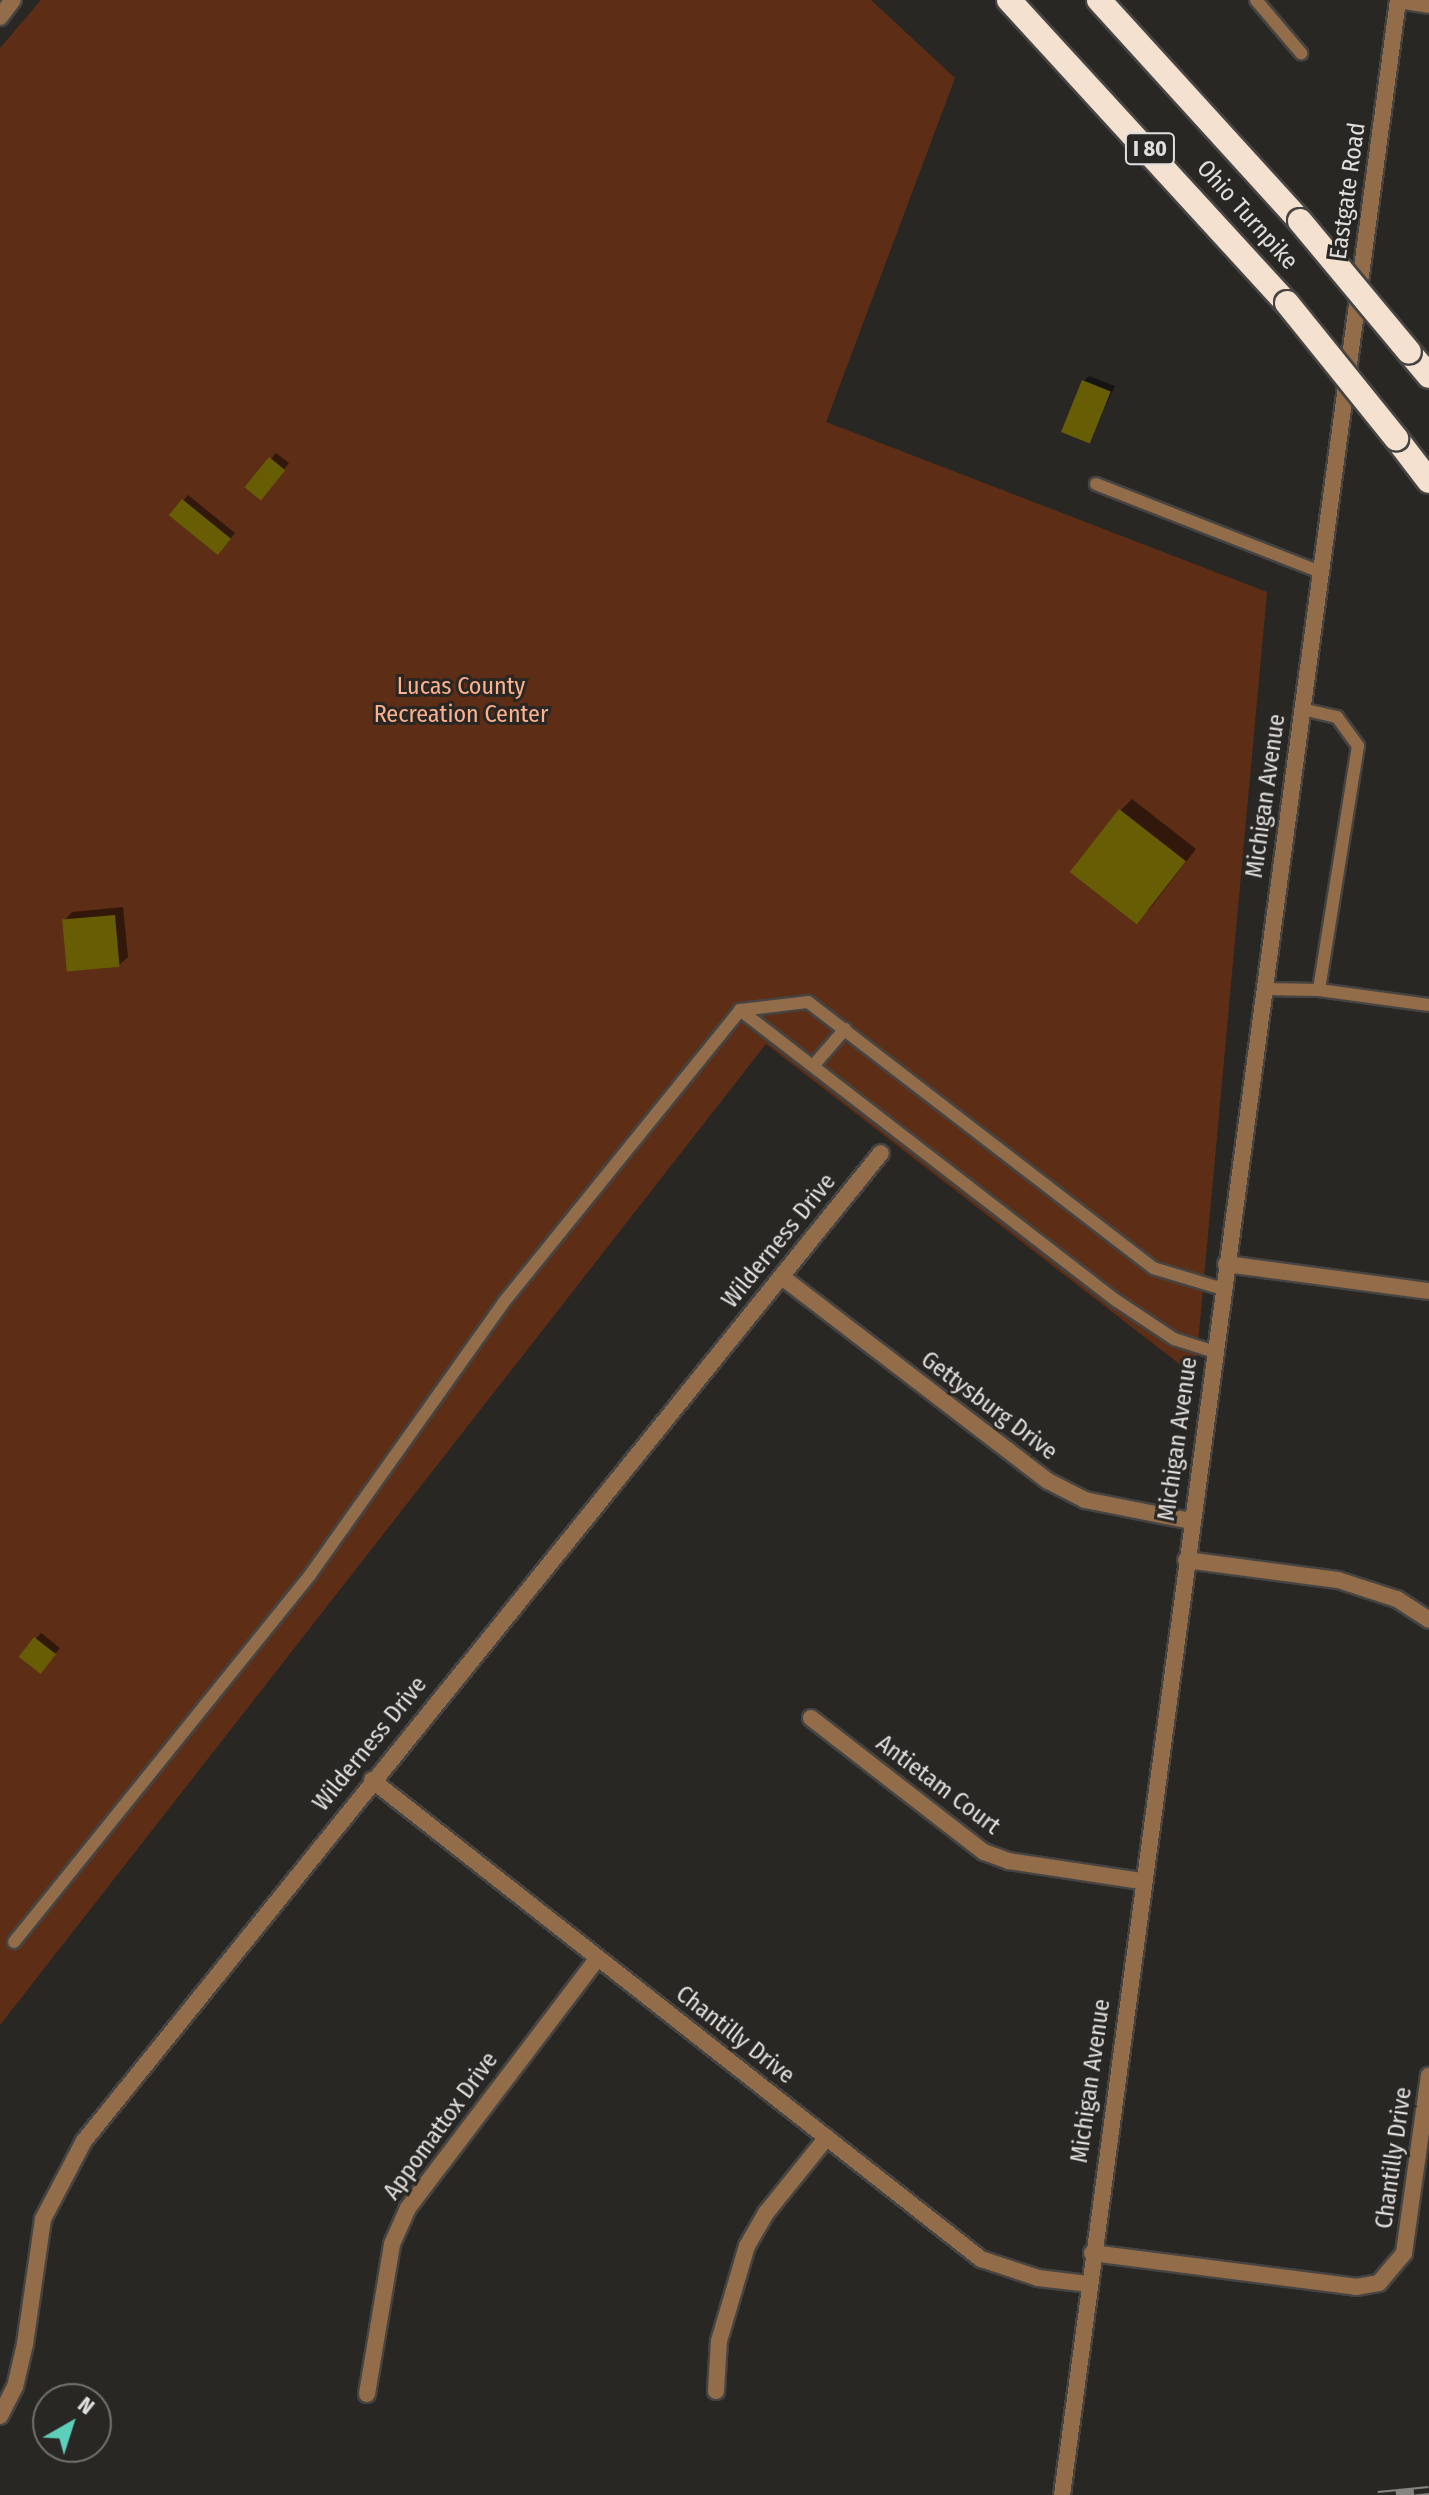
<!DOCTYPE html>
<style>
body{margin:0}
#map{position:relative;width:1429px;height:2495px;overflow:hidden;background:#292724;font-family:"Fira Sans Condensed",sans-serif}
div>[style]{position:absolute}
.green>*{inset:0;background:#5e2d15}
.shadow>*{inset:0;background:#0007}
.building>*{inset:0;background:#665d05;transform-origin:0 0}
.roads{filter:drop-shadow(2px 0 #464442) drop-shadow(-2px 0 #464442) drop-shadow(0 2px #464442) drop-shadow(0 -2px #464442)}
.service>*{height:12px;margin:-6px;padding:0 6px;transform-origin:6px;border-radius:6px;background:#936d49}
.minor>*{height:16px;margin:-8px;padding:0 8px;transform-origin:8px;border-radius:8px;background:#936d49}
.tertiary>*{height:16px;margin:-8px;padding:0 8px;transform-origin:8px;border-radius:8px;background:#936d49}
.motorway>*{height:24px;margin:-12px;padding:0 12px;transform-origin:12px;border-radius:12px;background:#f4e1cf}
.rail>*{height:9px;margin-top:-4.5px;transform-origin:0;background:repeating-linear-gradient(90deg,#292724 0 18px,#858481 0 36px);box-sizing:border-box;border-block:2px solid #858481}
.bridges{filter:drop-shadow(2px 0 #464442) drop-shadow(-2px 0 #464442) drop-shadow(0 2px #464442) drop-shadow(0 -2px #464442)}
.motorway-bridge>*{height:24px;margin:-12px;padding:0 12px;transform-origin:12px;border-radius:12px;background:#f4e1cf}
span{translate:-50% -50%;white-space:nowrap;text-align:center;line-height:1.15;-webkit-text-stroke:6px #292724;paint-order:stroke}
.shield-label span{padding:2px 6px;background:#292724;border:2px solid;border-radius:6px;-webkit-text-stroke-width:0}
.shield-label{font-size:22px;color:#e0dfdd;font-weight:700}
.street-label{font-size:24px;color:#e0dfdd}
.park-label{font-size:24px;color:#fcb08d}
.north{position:absolute;left:32px;top:2383px;width:80px;height:80px;box-sizing:border-box;background:#292724;border:2px solid #72716e;border-radius:50%;rotate:39deg;font-size:22px;font-weight:700;line-height:32px;text-align:center;color:#e0dfdd}
.north::after{content:'';display:block;margin:auto;width:28px;height:36px;background:#5dceb9;clip-path:polygon(50% 0,100% 100%,50% 72%,0 100%)}
</style>
<div id="map">
<div class="green">
<i style="clip-path:polygon(41px 0,871px 0,955px 78px,826px 422px,1267px 592px,1195px 1376px,766px 1044px,0 2025px,0 48px)"></i>
</div>
<div class="shadow">
<i style="clip-path:polygon(1089px 376px,1115px 386px,1089px 442px,1084px 381px)"></i>
<i style="clip-path:polygon(276px 453px,289px 463px,265px 492px,248px 487px)"></i>
<i style="clip-path:polygon(188px 495px,235px 533px,224px 547px,183px 501px)"></i>
<i style="clip-path:polygon(1132px 799px,1196px 849px,1148px 911px,1120px 811px)"></i>
<i style="clip-path:polygon(123px 907px,128px 957px,119px 965px,64px 921px,72px 912px)"></i>
<i style="clip-path:polygon(41px 1633px,60px 1648px,45px 1666px,21px 1656px)"></i>
</div>
<div class="building">
<i style="left:1082px;top:380px;width:31px;height:56px;rotate:22deg"></i>
<i style="left:269px;top:457px;width:21px;height:39px;rotate:39deg"></i>
<i style="left:182px;top:499px;width:63px;height:21px;rotate:39deg"></i>
<i style="left:1119px;top:809px;width:85px;height:80px;rotate:38deg"></i>
<i style="left:115px;top:915px;width:52px;height:53px;rotate:85deg"></i>
<i style="left:34px;top:1637px;width:28px;height:25px;rotate:38deg"></i>
</div>
<div class="roads">
<div class="service">
<i style="left:1256px;top:0;width:70px;rotate:49.7deg"></i>
<i style="left:1096px;top:484px;width:242px;rotate:21.4deg"></i>
<i style="left:1302px;top:709px;width:36px;rotate:13deg"></i>
<i style="left:1337px;top:717px;width:36px;rotate:54deg"></i>
<i style="left:1358px;top:746px;width:247px;rotate:99.1deg"></i>
<i style="left:1319px;top:990px;width:111px;rotate:7.8deg"></i>
<i style="left:1264px;top:989px;width:55px;rotate:1deg"></i>
<i style="left:740px;top:1010px;width:476px;rotate:37.7deg"></i>
<i style="left:1117px;top:1301px;width:69px;rotate:33.7deg"></i>
<i style="left:1174px;top:1339px;width:43px;rotate:17.6deg"></i>
<i style="left:813px;top:1066px;width:49px;rotate:-49.1deg"></i>
<i style="left:14px;top:1942px;width:471px;rotate:-51.1deg"></i>
<i style="left:310px;top:1575px;width:334px;rotate:-54.6deg"></i>
<i style="left:503px;top:1303px;width:377px;rotate:-51deg"></i>
<i style="left:740px;top:1010px;width:68px;rotate:-6.7deg"></i>
<i style="left:808px;top:1002px;width:436px;rotate:37.6deg"></i>
<i style="left:1153px;top:1268px;width:73px;rotate:16.7deg"></i>
</div>
<div class="minor">
<i style="left:1398px;top:0;width:31px;rotate:9deg"></i>
<i style="left:1226px;top:1264px;width:205px;rotate:7.6deg"></i>
<i style="left:782px;top:1277px;width:335px;rotate:37.5deg"></i>
<i style="left:1048px;top:1481px;width:42px;rotate:27.2deg"></i>
<i style="left:1085px;top:1500px;width:108px;rotate:11.2deg"></i>
<i style="left:1186px;top:1560px;width:153px;rotate:7.5deg"></i>
<i style="left:1338px;top:1580px;width:62px;rotate:17.9deg"></i>
<i style="left:1397px;top:1599px;width:38px;rotate:33deg"></i>
<i style="left:811px;top:1718px;width:219px;rotate:37.8deg"></i>
<i style="left:984px;top:1852px;width:27px;rotate:20deg"></i>
<i style="left:1009px;top:1861px;width:134px;rotate:8.6deg"></i>
<i style="left:372px;top:1780px;width:775px;rotate:38.19deg"></i>
<i style="left:981px;top:2259px;width:60px;rotate:18.4deg"></i>
<i style="left:1038px;top:2278px;width:50px;rotate:6.8deg"></i>
<i style="left:1092px;top:2253px;width:266px;rotate:7.3deg"></i>
<i style="left:1356px;top:2287px;width:23px;rotate:-10deg"></i>
<i style="left:1379px;top:2283px;width:39px;rotate:-50deg"></i>
<i style="left:1404px;top:2253px;width:179px;rotate:-82deg"></i>
<i style="left:716px;top:2391px;width:50px;rotate:-86.6deg"></i>
<i style="left:719px;top:2341px;width:99px;rotate:-73.6deg"></i>
<i style="left:747px;top:2246px;width:38px;rotate:-60deg"></i>
<i style="left:766px;top:2213px;width:97px;rotate:-51.2deg"></i>
<i style="left:367px;top:2394px;width:152px;rotate:-80.5deg"></i>
<i style="left:392px;top:2244px;width:39px;rotate:-66deg"></i>
<i style="left:408px;top:2208px;width:314px;rotate:-52.8deg"></i>
<i style="left:0;top:2416px;width:33px;rotate:-63deg"></i>
<i style="left:15px;top:2387px;width:44px;rotate:-76.9deg"></i>
<i style="left:25px;top:2344px;width:126px;rotate:-81.8deg"></i>
<i style="left:43px;top:2219px;width:88px;rotate:-62.3deg"></i>
<i style="left:84px;top:2141px;width:1269px;rotate:-51.11deg"></i>
</div>
<div class="tertiary">
<i style="left:0;top:17px;width:21px;rotate:-53deg"></i>
<i style="left:1062px;top:2495px;width:2518px;rotate:-82.33deg"></i>
</div>
<div class="motorway">
<i style="left:1009px;top:0;width:411px;rotate:47.5deg"></i>
<i style="left:1099px;top:0;width:299px;rotate:47.7deg"></i>
<i style="left:1409px;top:352px;width:31px;rotate:50deg"></i>
<i style="left:1396px;top:438px;width:54px;rotate:52.5deg"></i>
</div>
</div>
<div class="rail">
<i style="left:1378px;top:2495px;width:51px;rotate:-5.6deg"></i>
</div>
<div class="bridges">
<div class="motorway-bridge">
<i style="left:1300px;top:221px;width:170px;rotate:50.2deg"></i>
<i style="left:1287px;top:303px;width:174px;rotate:51.1deg"></i>
</div>
</div>
<div class="shield-label">
<span style="left:1150px;top:149px">I 80</span>
</div>
<div class="street-label">
<span style="left:1348px;top:191px;rotate:-82deg">Eastgate Road</span>
<span style="left:1247px;top:215px;rotate:48deg">Ohio Turnpike</span>
<span style="left:1266px;top:796px;rotate:-82deg">Michigan Avenue</span>
<span style="left:779px;top:1241px;rotate:-51deg">Wilderness Drive</span>
<span style="left:989px;top:1406px;rotate:37deg">Gettysburg Drive</span>
<span style="left:1178px;top:1439px;rotate:-82deg">Michigan Avenue</span>
<span style="left:370px;top:1744px;rotate:-51deg">Wilderness Drive</span>
<span style="left:938px;top:1785px;rotate:37deg">Antietam Court</span>
<span style="left:735px;top:2035px;rotate:38deg">Chantilly Drive</span>
<span style="left:1091px;top:2081px;rotate:-82deg">Michigan Avenue</span>
<span style="left:441px;top:2126px;rotate:-54deg">Appomattox Drive</span>
<span style="left:1394px;top:2158px;rotate:-82deg">Chantilly Drive</span>
</div>
<div class="park-label">
<span style="left:461px;top:701px">Lucas County<br>Recreation Center</span>
</div>
<div class="north">N</div>
</div>
